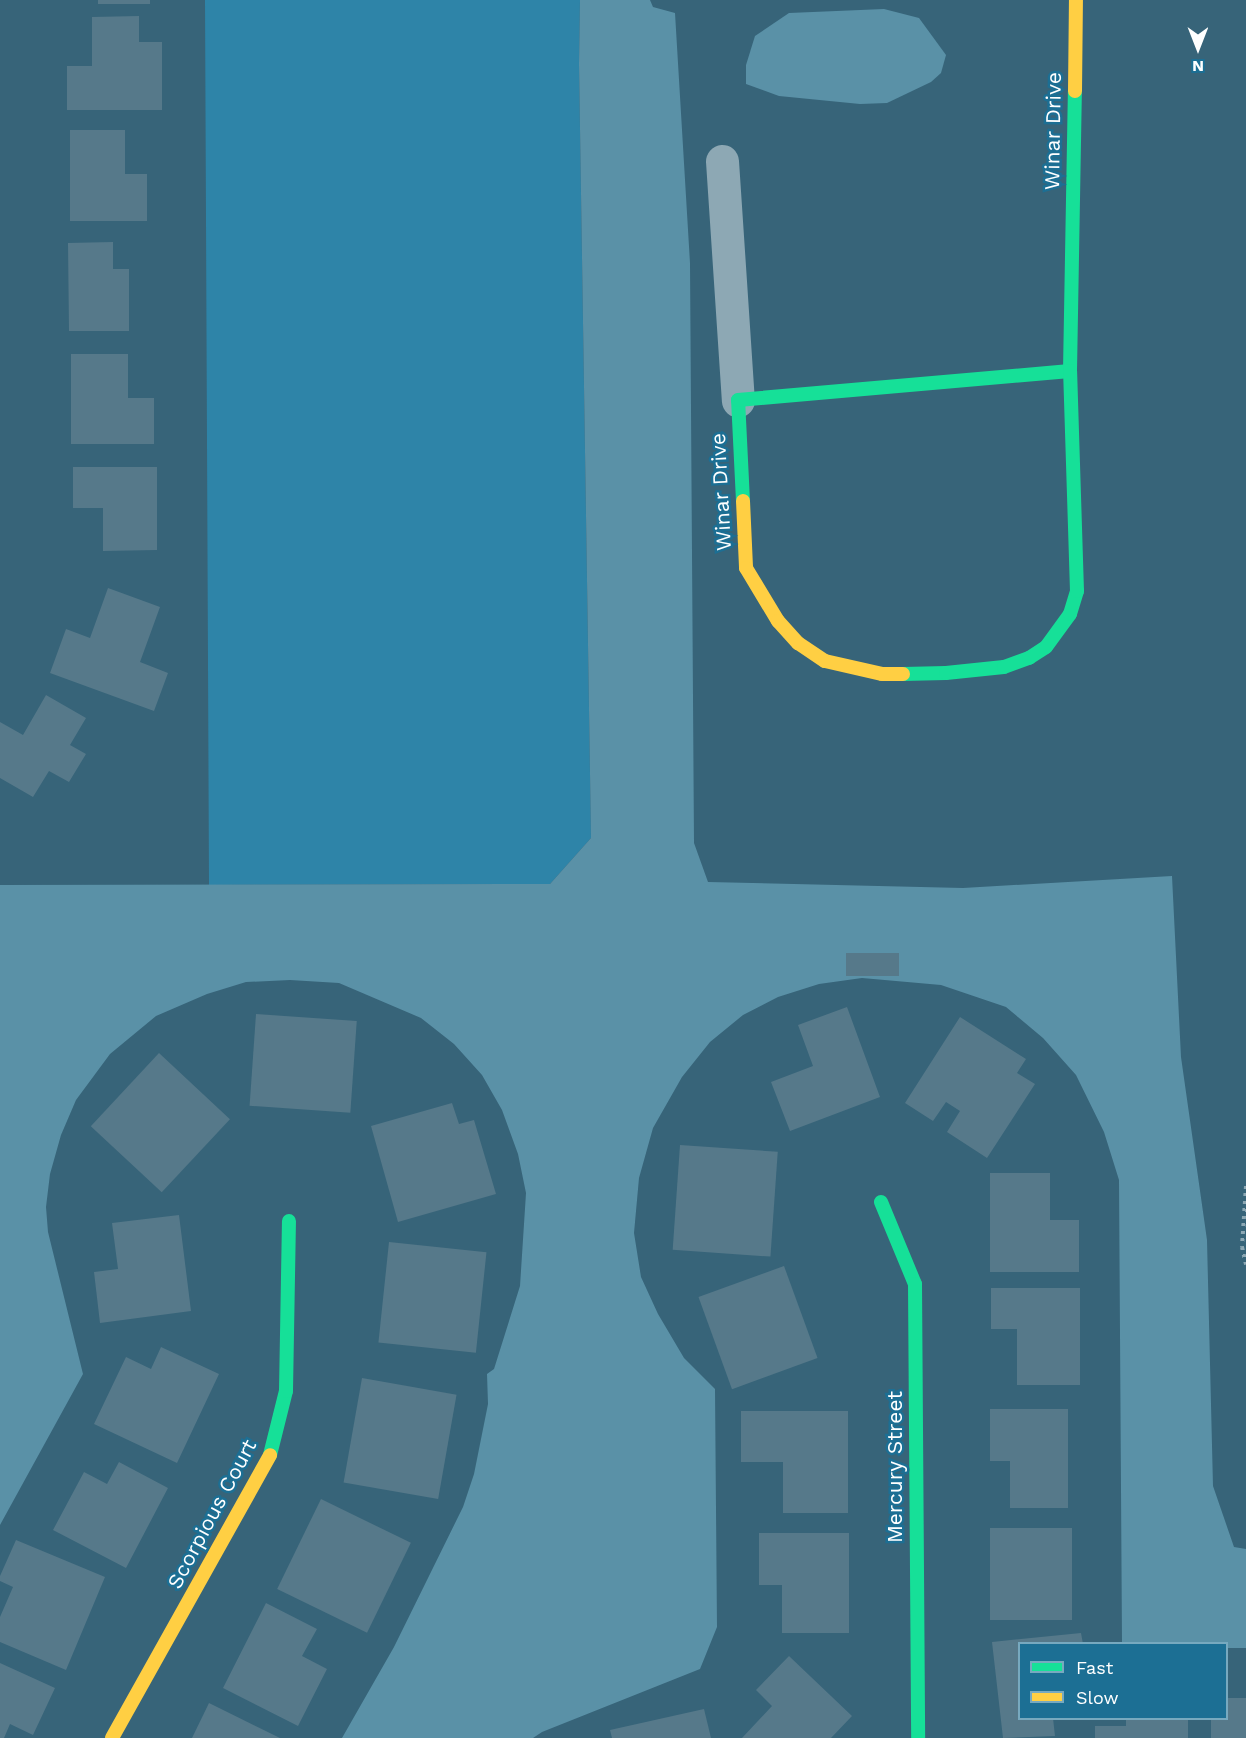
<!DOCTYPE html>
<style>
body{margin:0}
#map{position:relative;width:1246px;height:1738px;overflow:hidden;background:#376479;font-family:"Work Sans",sans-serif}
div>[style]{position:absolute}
.green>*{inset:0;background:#2e84a8}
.water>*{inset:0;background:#5a91a7}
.building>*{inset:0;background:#56798a;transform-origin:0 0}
.path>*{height:4px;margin-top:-2px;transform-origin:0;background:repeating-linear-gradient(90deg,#8da8b4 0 3px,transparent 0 7.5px)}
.street>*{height:33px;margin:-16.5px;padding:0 16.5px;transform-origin:16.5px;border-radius:16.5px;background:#8da8b4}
.fast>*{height:14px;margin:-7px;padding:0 7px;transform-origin:7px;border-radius:7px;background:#16e098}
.slow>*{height:14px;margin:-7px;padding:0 7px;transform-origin:7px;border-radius:7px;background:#ffcf43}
span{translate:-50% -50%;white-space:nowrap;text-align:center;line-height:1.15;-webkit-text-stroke:5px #1c6f94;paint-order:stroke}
.street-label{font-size:21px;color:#fff}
.legend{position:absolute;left:1018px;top:1642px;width:210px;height:78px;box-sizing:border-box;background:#1c6f94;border:2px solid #77a9bf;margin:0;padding:8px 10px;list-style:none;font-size:18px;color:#fff}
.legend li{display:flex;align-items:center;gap:12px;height:30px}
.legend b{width:30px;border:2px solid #77a9bf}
.north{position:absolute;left:1168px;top:18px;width:60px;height:60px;-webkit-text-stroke:4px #1c6f94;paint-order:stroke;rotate:180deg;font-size:16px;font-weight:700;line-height:24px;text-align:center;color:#fff}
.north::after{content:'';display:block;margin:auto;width:21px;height:27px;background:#fff;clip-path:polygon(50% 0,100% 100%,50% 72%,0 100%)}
</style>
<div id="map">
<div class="green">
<i style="clip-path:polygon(205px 0,580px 0,579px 64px,591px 838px,550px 884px,209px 885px)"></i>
</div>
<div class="water">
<i style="clip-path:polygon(580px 0,650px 0,653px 7px,675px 13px,690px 263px,694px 843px,708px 882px,963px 888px,1172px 876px,1181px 1057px,1207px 1240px,1213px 1486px,1234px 1547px,1246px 1549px,1246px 1648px,1227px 1648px,1226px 1644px,1122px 1643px,1119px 1180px,1104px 1132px,1076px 1075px,1043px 1038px,1006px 1007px,941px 985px,862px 978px,819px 984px,778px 997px,743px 1015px,710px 1042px,682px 1077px,653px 1128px,639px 1178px,634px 1233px,641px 1277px,658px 1314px,684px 1358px,715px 1389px,717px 1627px,700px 1669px,542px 1732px,533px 1738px,342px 1738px,394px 1647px,463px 1507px,474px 1474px,488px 1404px,487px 1374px,494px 1369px,520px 1286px,526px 1193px,518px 1154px,502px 1110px,482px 1075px,454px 1044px,421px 1018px,339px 983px,290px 980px,246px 982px,207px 994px,156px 1016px,110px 1054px,76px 1100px,61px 1135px,50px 1174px,46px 1207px,48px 1232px,83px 1374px,0 1525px,0 885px,550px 884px,591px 838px,579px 64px)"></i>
<i style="clip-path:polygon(884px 9px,919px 18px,946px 55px,941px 73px,931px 82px,887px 103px,860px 104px,779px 96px,746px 84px,746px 65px,755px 36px,789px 13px)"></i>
</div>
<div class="building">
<i style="left:98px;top:0;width:52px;height:4px"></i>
<i style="clip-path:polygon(139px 16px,139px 42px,162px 42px,162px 110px,67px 110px,67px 66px,92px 66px,92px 17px)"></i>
<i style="clip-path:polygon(70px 130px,125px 130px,125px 174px,147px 174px,147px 221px,70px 221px)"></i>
<i style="clip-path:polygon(113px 242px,113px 269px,129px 269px,129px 331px,69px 331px,68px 243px)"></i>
<i style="clip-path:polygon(71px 354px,128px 354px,128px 398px,154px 398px,154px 444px,71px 444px)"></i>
<i style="clip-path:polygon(73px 467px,157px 467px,157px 550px,103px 551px,103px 508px,73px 508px)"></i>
<i style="clip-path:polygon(108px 588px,160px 607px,140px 662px,168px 673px,154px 711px,50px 673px,66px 629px,90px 638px)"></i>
<i style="clip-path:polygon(46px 695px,86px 718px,70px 745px,86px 754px,69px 782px,49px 771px,33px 797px,0 778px,0 722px,23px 735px)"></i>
<i style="left:846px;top:953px;width:53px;height:23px"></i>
<i style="clip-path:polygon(847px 1007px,880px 1097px,790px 1131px,771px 1082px,813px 1066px,798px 1025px)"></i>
<i style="left:256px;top:1014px;width:101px;height:92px;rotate:4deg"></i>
<i style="clip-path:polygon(960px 1017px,1026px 1059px,1017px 1073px,1035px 1084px,987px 1158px,947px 1132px,960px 1111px,946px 1102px,933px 1121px,905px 1103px)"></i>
<i style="left:159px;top:1053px;width:97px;height:100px;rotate:43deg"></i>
<i style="clip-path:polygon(452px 1103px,459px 1124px,474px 1120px,496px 1194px,398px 1222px,371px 1126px)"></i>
<i style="left:680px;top:1145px;width:98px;height:105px;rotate:4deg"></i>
<i style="clip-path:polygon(990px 1173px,1050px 1173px,1050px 1220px,1079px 1220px,1079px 1272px,990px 1272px)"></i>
<i style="clip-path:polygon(179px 1215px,191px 1311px,100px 1323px,94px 1272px,118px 1269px,112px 1223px)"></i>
<i style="left:389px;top:1242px;width:98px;height:101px;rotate:6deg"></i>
<i style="left:784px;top:1266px;width:98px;height:91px;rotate:70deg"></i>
<i style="clip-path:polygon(991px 1288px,1080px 1288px,1080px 1385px,1017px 1385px,1017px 1329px,991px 1329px)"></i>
<i style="clip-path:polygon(161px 1347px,219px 1374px,177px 1463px,94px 1424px,126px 1357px,151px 1369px)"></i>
<i style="left:362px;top:1378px;width:96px;height:106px;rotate:10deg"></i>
<i style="clip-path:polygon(990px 1409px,1068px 1409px,1068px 1508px,1010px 1508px,1010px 1461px,990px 1461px)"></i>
<i style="clip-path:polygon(741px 1411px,848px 1411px,848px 1513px,783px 1513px,783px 1462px,741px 1462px)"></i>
<i style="clip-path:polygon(119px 1462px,168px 1488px,126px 1568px,53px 1530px,84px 1472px,107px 1484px)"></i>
<i style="left:321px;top:1499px;width:100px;height:100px;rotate:26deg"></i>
<i style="left:990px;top:1528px;width:82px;height:92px"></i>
<i style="clip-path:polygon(759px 1533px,849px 1533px,849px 1633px,782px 1633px,782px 1585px,759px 1585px)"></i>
<i style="clip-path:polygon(16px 1540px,105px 1577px,66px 1670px,0 1642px,0 1617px,13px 1587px,0 1581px,0 1576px)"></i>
<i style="clip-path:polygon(266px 1603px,317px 1629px,302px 1656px,327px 1669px,298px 1726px,223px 1688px)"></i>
<i style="clip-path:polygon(1081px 1633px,1083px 1644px,1020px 1644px,1020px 1718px,1053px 1718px,1055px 1736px,1003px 1738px,992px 1642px)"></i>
<i style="clip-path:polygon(789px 1656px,852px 1716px,831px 1738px,742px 1738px,772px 1706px,756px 1690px)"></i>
<i style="clip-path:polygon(0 1663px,55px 1688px,33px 1735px,10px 1724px,4px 1738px,0 1738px)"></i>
<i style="clip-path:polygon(1226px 1698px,1246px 1698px,1246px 1738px,1211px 1738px,1211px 1718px,1226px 1718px)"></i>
<i style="clip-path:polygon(209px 1703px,280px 1738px,192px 1738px)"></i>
<i style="clip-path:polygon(704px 1709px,711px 1738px,612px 1738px,610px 1730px)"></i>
<i style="clip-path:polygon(1126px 1718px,1188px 1718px,1188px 1738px,1095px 1738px,1095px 1726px,1126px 1726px)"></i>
</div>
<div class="path">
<i style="left:1246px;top:1186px;width:61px;rotate:93.8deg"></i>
<i style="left:1242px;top:1247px;width:18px;rotate:77deg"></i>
</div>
<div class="street">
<i style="left:722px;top:161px;width:240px;rotate:86.2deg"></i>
</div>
<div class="fast">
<i style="left:743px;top:501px;width:101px;rotate:-92.8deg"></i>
<i style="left:738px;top:400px;width:333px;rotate:-5deg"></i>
<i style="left:1070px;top:371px;width:280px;rotate:-89deg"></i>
<i style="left:903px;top:674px;width:43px;rotate:-1.3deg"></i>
<i style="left:946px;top:673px;width:58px;rotate:-5.9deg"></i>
<i style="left:1004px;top:667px;width:27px;rotate:-20deg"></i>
<i style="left:1029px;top:658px;width:20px;rotate:-33deg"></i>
<i style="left:1046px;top:647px;width:41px;rotate:-54deg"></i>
<i style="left:1070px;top:614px;width:24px;rotate:-73deg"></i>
<i style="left:1077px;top:591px;width:220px;rotate:-91.8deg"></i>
<i style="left:881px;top:1202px;width:89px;rotate:67.5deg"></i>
<i style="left:915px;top:1284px;width:454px;rotate:89.6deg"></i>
<i style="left:270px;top:1455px;width:66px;rotate:-76deg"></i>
<i style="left:286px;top:1391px;width:170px;rotate:-89deg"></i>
</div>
<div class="slow">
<i style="left:1075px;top:91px;width:91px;rotate:-89.4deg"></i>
<i style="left:743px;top:501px;width:67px;rotate:87.4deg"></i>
<i style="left:746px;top:568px;width:62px;rotate:58.9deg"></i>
<i style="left:778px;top:621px;width:30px;rotate:48deg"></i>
<i style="left:798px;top:643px;width:32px;rotate:34deg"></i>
<i style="left:825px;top:661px;width:58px;rotate:12.8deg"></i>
<i style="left:882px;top:674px;width:21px"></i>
<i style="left:112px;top:1738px;width:324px;rotate:-60.8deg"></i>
</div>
<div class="street-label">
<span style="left:1053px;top:131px;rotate:-89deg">Winar Drive</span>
<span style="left:721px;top:492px;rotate:-93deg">Winar Drive</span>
<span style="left:895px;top:1467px;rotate:-90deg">Mercury Street</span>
<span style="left:212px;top:1514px;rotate:-62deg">Scorpious Court</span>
</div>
<ul class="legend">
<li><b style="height:8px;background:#16e098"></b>Fast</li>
<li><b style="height:8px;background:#ffcf43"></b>Slow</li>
</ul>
<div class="north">N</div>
</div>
